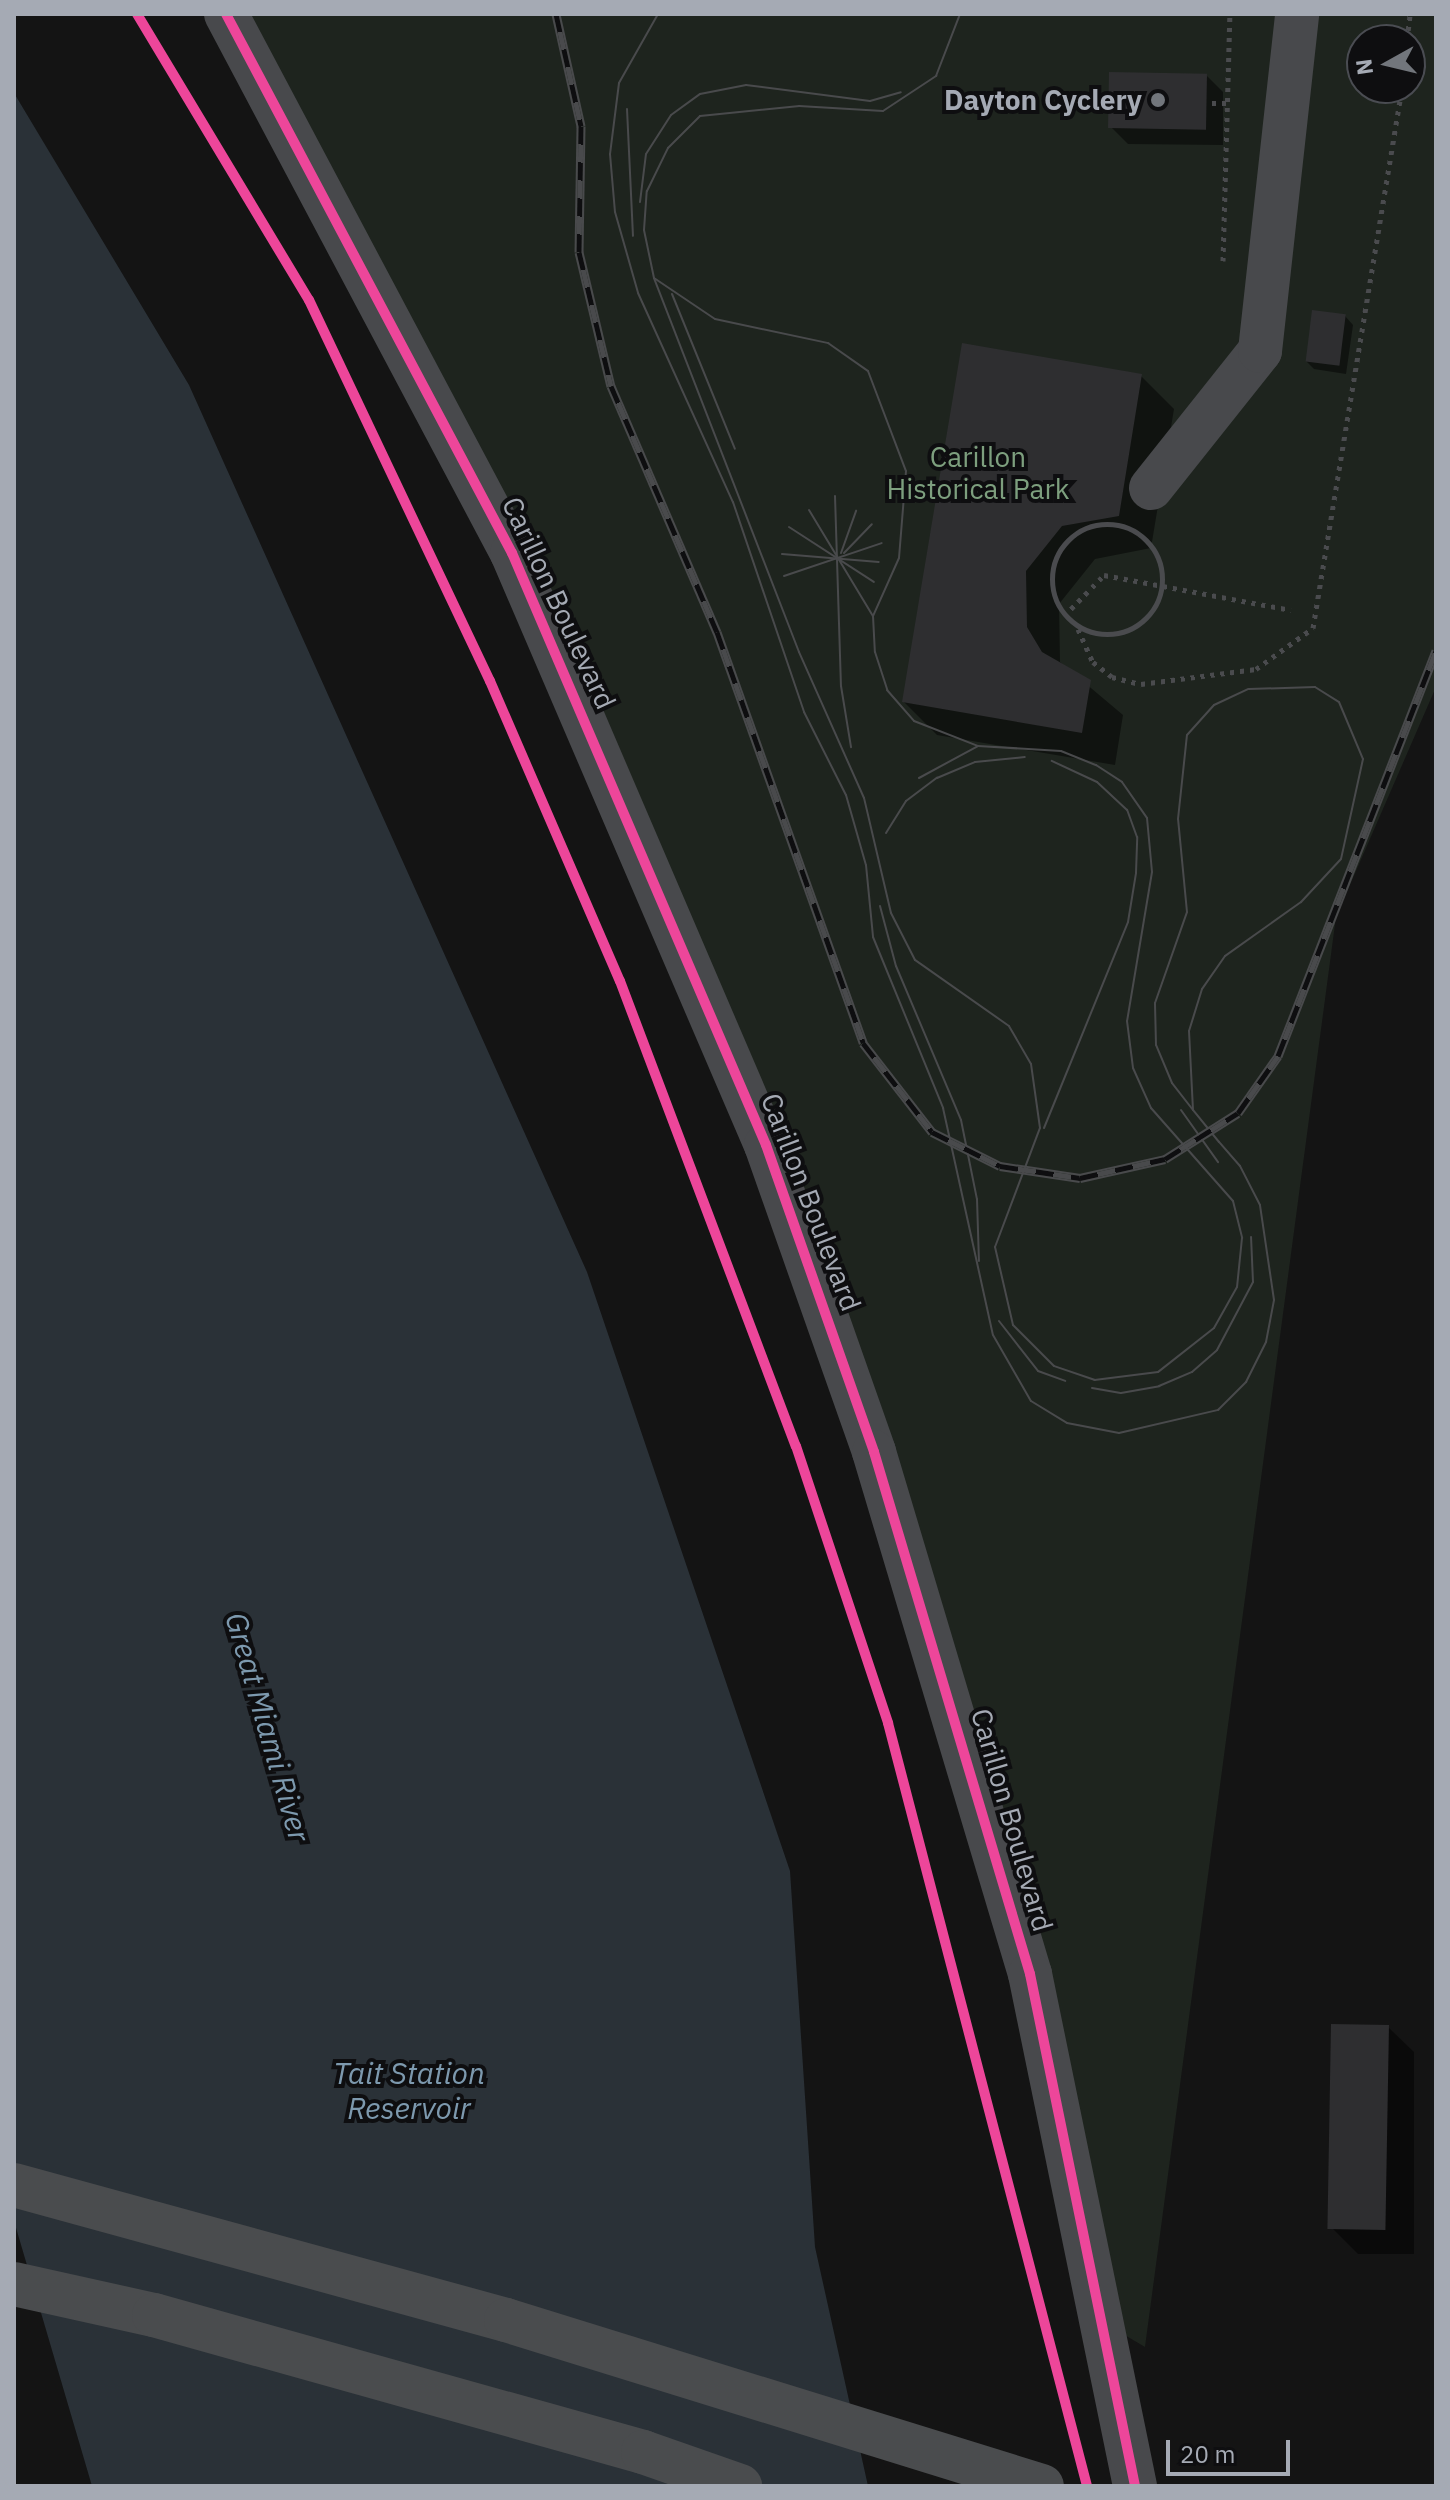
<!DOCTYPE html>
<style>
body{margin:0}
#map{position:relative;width:1450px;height:2500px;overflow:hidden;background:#141414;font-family:"IBM Plex Sans",sans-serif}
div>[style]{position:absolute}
.green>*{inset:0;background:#1e241e}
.water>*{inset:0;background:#2a3137}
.shadow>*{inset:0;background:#0007}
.building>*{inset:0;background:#2e2e30;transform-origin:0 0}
.path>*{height:5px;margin-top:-2.5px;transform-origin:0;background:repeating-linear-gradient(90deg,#4a4b4e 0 4px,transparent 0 10px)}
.path>.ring{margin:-2.5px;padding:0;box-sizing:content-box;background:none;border:5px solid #4a4b4e;border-radius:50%}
.minor>*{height:44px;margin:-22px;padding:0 22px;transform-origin:22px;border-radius:22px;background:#48494c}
.highway>*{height:44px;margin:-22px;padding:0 22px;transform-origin:22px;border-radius:22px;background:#4a4c4e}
.tram>*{height:2px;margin:-1px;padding:0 1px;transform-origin:1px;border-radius:1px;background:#494a4c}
.rail>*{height:9px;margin-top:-4.5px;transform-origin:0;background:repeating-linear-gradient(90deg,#0e0e10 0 18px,#494a4c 0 36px);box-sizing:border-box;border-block:2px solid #494a4c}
.path-bridge>*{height:5px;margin-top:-2.5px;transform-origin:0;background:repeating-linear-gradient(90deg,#4a4b4e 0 4px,transparent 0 10px)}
.cycleway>*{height:10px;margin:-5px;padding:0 5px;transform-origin:5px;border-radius:5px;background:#ed469a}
.dots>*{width:22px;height:22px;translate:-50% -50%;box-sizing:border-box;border:4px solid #0e0e10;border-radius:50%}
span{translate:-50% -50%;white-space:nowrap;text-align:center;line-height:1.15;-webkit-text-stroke:8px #0e0e10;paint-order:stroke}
.poi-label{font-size:28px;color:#a5aab4;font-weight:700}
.right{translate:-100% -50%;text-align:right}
.park-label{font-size:28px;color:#7d9f7e}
.street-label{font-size:28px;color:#a5aab4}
.water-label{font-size:30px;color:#7d99ae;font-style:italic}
.frame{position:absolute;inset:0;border:16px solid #a5aab4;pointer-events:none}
.north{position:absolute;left:1346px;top:24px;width:80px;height:80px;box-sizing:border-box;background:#0e0e10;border:2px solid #4a4c52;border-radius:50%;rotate:262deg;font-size:22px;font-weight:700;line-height:32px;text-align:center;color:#a5aab4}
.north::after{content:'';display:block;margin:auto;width:28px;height:36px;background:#72767c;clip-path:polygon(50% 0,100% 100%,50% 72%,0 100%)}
.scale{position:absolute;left:1166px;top:2440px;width:124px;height:36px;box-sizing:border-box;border:4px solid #a5aab4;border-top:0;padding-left:10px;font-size:24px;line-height:28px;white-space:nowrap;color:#a5aab4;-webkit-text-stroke:6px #0e0e10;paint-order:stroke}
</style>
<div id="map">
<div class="green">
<i style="clip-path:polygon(evenodd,226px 14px,1436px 14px,1436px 687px,1336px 917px,1145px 2347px,1101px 2321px,955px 1708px,598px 744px,226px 14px,1362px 40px,1410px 40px,1410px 88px,1362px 88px,1362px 40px)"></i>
</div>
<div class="water">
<i style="clip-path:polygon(14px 93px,189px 385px,587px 1272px,790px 1871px,815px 2247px,868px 2486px,92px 2486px,14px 2221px)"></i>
</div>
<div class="shadow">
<i style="clip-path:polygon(1206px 75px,1223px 92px,1223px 145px,1128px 144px,1111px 127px)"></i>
<i style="clip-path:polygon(1345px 316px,1353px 325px,1346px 374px,1314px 369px,1306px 361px)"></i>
<i style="clip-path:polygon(1141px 376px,1174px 409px,1151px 548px,1095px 559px,1059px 604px,1060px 662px,1123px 715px,1115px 765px,937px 735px,904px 702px)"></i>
<i style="clip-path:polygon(1388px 2027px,1414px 2052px,1414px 2254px,1358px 2254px,1332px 2228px)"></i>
</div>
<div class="building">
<i style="left:1109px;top:72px;width:98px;height:56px;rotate:1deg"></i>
<i style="left:1312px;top:310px;width:34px;height:52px;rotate:7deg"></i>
<i style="clip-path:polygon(962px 343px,1142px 374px,1119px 516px,1062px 526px,1026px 571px,1027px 627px,1042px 652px,1091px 680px,1082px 733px,902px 702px)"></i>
<i style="left:1331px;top:2024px;width:58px;height:205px;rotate:1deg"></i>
</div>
<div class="path">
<i style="left:1407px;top:40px;width:26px;rotate:-83deg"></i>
<i style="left:1212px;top:103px;width:16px"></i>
<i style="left:1223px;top:261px;width:247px;rotate:-88.4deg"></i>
<i class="ring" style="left:1052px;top:524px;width:105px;height:105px"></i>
<i style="left:1064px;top:616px;width:57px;rotate:-45.7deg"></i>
<i style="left:1078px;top:629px;width:36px;rotate:66deg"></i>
<i style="left:1093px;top:662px;width:24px;rotate:38deg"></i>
<i style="left:1112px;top:677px;width:30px;rotate:14deg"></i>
<i style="left:1141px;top:684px;width:116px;rotate:-7.4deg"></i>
<i style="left:1256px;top:669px;width:70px;rotate:-35.7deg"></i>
<i style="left:1313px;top:628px;width:547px;rotate:-80.64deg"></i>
</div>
<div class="minor">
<i style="left:226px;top:14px;width:610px;rotate:62.05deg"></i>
<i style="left:512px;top:553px;width:644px;rotate:66.78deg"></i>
<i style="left:766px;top:1145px;width:325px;rotate:70.6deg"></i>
<i style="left:874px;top:1452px;width:545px;rotate:73.36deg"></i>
<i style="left:1030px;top:1974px;width:523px;rotate:78.41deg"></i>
<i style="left:1151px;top:488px;width:175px;rotate:-51.5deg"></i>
<i style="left:1260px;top:351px;width:339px;rotate:-83.7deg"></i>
</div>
<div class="highway">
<i style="left:14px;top:2185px;width:510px;rotate:15.34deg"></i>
<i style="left:506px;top:2320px;width:561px;rotate:17.21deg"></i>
<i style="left:14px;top:2284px;width:143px;rotate:12.5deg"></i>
<i style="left:154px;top:2315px;width:508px;rotate:15.65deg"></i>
<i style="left:643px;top:2452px;width:103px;rotate:19.3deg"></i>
</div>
<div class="tram">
<i style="left:658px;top:14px;width:79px;rotate:119.5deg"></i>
<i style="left:619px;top:83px;width:72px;rotate:97.2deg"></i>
<i style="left:610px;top:154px;width:58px;rotate:85.1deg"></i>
<i style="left:615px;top:212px;width:84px;rotate:74.1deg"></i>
<i style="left:638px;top:293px;width:230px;rotate:65.6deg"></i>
<i style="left:733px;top:502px;width:222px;rotate:71.3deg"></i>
<i style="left:804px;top:712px;width:93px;rotate:63.2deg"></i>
<i style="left:846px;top:795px;width:73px;rotate:74.1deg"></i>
<i style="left:866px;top:865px;width:72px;rotate:84.4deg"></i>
<i style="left:873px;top:937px;width:185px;rotate:67.7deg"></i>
<i style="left:943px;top:1108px;width:232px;rotate:77.6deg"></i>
<i style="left:993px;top:1335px;width:76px;rotate:60.1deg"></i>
<i style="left:1031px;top:1401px;width:42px;rotate:31.4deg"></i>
<i style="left:1067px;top:1423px;width:53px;rotate:10.9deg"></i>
<i style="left:1119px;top:1433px;width:102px;rotate:-13.1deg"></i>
<i style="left:1218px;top:1410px;width:40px;rotate:-45deg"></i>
<i style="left:1246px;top:1382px;width:45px;rotate:-63.4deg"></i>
<i style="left:1266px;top:1342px;width:43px;rotate:-79.2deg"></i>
<i style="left:1274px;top:1300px;width:96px;rotate:-98.4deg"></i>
<i style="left:1260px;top:1205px;width:44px;rotate:-117.1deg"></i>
<i style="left:1240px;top:1166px;width:32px;rotate:-131deg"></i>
<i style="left:1219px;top:1142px;width:41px;rotate:-129.1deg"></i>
<i style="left:1193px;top:1110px;width:34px;rotate:-128deg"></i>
<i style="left:1172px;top:1083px;width:41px;rotate:-112.8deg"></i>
<i style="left:1156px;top:1045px;width:42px;rotate:-91.4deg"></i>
<i style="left:1155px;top:1003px;width:96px;rotate:-70.6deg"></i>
<i style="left:1187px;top:912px;width:93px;rotate:-95.5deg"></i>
<i style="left:1178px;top:819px;width:84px;rotate:-83.9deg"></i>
<i style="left:1187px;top:735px;width:40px;rotate:-48deg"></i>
<i style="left:1214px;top:705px;width:38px;rotate:-25deg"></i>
<i style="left:1249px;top:689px;width:66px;rotate:-1.7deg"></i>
<i style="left:1315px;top:687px;width:28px;rotate:32deg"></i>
<i style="left:1339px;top:702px;width:62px;rotate:67.2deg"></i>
<i style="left:1363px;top:759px;width:102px;rotate:102.4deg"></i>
<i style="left:1341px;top:859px;width:59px;rotate:132.9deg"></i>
<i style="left:1301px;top:902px;width:93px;rotate:144.6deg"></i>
<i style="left:1225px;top:956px;width:40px;rotate:124.9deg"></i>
<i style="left:1202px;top:989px;width:44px;rotate:107.2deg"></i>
<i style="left:1189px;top:1031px;width:79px;rotate:87.1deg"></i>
<i style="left:627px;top:109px;width:127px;rotate:87.3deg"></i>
<i style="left:640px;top:202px;width:48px;rotate:-82.9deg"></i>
<i style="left:646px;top:154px;width:46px;rotate:-57.3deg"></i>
<i style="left:671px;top:115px;width:36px;rotate:-36deg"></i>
<i style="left:700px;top:94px;width:47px;rotate:-11.1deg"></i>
<i style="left:746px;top:85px;width:125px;rotate:7.4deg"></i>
<i style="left:870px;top:101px;width:32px;rotate:-16deg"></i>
<i style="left:654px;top:278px;width:73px;rotate:33.9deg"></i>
<i style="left:715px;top:319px;width:116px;rotate:12deg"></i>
<i style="left:828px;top:343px;width:49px;rotate:35deg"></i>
<i style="left:868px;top:371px;width:107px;rotate:69.2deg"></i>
<i style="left:906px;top:471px;width:87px;rotate:94.6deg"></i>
<i style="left:899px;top:558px;width:64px;rotate:114.1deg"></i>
<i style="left:873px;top:616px;width:36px;rotate:87deg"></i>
<i style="left:875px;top:652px;width:40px;rotate:72deg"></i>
<i style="left:887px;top:690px;width:41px;rotate:48.9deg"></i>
<i style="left:914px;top:721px;width:69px;rotate:21.3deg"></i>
<i style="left:978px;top:746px;width:83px;rotate:3.4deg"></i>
<i style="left:1061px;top:751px;width:38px;rotate:22deg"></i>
<i style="left:1096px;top:765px;width:31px;rotate:33deg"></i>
<i style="left:1122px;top:782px;width:44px;rotate:55.2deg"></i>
<i style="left:1147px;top:818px;width:54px;rotate:84.7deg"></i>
<i style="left:1152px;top:872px;width:151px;rotate:99.5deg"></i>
<i style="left:1127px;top:1021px;width:47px;rotate:82.7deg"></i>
<i style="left:1133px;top:1068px;width:44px;rotate:65.8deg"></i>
<i style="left:1151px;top:1108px;width:124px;rotate:48.6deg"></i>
<i style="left:1233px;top:1201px;width:38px;rotate:76deg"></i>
<i style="left:1242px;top:1238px;width:49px;rotate:95.8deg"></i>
<i style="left:1237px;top:1287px;width:47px;rotate:119.3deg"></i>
<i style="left:1214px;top:1328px;width:71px;rotate:141.8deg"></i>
<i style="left:1158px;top:1372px;width:64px;rotate:172.8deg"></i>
<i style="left:1095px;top:1380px;width:43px;rotate:-161.1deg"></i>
<i style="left:1054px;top:1366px;width:58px;rotate:-135deg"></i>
<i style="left:1013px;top:1325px;width:80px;rotate:-103deg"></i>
<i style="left:995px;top:1247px;width:127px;rotate:-69.3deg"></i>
<i style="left:1040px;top:1128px;width:65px;rotate:-98deg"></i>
<i style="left:1031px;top:1064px;width:44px;rotate:-120.1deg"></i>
<i style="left:1009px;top:1026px;width:115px;rotate:-144.9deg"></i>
<i style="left:915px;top:960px;width:53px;rotate:-117.1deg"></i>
<i style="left:891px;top:913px;width:118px;rotate:-103.2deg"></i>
<i style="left:864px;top:798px;width:160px;rotate:-114deg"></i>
<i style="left:799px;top:652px;width:401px;rotate:-111.2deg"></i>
<i style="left:654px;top:278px;width:49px;rotate:-101.8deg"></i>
<i style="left:644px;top:230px;width:39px;rotate:-86deg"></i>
<i style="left:647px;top:191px;width:48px;rotate:-64deg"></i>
<i style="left:668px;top:148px;width:45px;rotate:-45deg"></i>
<i style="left:700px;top:116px;width:100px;rotate:-5.8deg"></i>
<i style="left:799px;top:106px;width:84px;rotate:3.4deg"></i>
<i style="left:883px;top:111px;width:64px;rotate:-33.4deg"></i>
<i style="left:936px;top:76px;width:66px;rotate:-68.8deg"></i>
<i style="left:672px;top:294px;width:167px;rotate:67.9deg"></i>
<i style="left:835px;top:496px;width:190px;rotate:88.2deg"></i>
<i style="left:841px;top:686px;width:62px;rotate:80.7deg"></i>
<i style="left:809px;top:510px;width:124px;rotate:58.9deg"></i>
<i style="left:789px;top:527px;width:101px;rotate:32.9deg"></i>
<i style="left:841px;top:553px;width:45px;rotate:-70.3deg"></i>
<i style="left:844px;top:553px;width:40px;rotate:-46deg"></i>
<i style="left:782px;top:554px;width:97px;rotate:4.7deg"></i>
<i style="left:784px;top:576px;width:103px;rotate:-18.6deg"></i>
<i style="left:919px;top:778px;width:67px;rotate:-28.5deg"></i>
<i style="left:886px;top:833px;width:38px;rotate:-58deg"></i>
<i style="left:906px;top:801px;width:39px;rotate:-37deg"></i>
<i style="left:937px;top:778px;width:41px;rotate:-22.8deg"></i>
<i style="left:975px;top:762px;width:50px;rotate:-5.7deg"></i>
<i style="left:880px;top:906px;width:62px;rotate:75.1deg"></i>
<i style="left:896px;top:966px;width:167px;rotate:67.1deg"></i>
<i style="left:961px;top:1120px;width:81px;rotate:78.6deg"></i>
<i style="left:977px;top:1199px;width:62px;rotate:88.2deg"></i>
<i style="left:1181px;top:1110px;width:64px;rotate:54.6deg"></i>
<i style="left:1044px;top:1128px;width:222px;rotate:-67.8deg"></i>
<i style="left:1128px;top:922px;width:50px;rotate:-80.7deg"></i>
<i style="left:1136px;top:873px;width:36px;rotate:-88deg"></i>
<i style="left:1137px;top:837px;width:29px;rotate:-110deg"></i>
<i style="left:1127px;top:810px;width:41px;rotate:-137deg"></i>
<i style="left:1097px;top:782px;width:50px;rotate:-155deg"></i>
<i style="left:999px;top:1321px;width:63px;rotate:52deg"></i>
<i style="left:1038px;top:1371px;width:29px;rotate:20deg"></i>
<i style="left:1092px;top:1388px;width:29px;rotate:10deg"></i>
<i style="left:1121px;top:1393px;width:39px;rotate:-10deg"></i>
<i style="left:1159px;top:1386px;width:36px;rotate:-23deg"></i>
<i style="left:1192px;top:1372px;width:33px;rotate:-41deg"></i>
<i style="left:1217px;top:1350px;width:77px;rotate:-62.1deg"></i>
<i style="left:1253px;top:1282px;width:45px;rotate:-92.5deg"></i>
</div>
<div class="rail">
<i style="left:556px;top:14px;width:115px;rotate:77.4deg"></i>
<i style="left:581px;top:126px;width:126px;rotate:90.9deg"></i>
<i style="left:579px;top:252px;width:138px;rotate:76.6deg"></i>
<i style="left:611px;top:386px;width:268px;rotate:66.7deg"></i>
<i style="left:717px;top:632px;width:436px;rotate:70.4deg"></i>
<i style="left:863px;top:1043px;width:113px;rotate:52.2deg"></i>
<i style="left:932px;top:1132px;width:76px;rotate:26.6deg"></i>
<i style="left:1000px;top:1166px;width:81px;rotate:8.5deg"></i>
<i style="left:1080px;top:1178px;width:87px;rotate:-12.6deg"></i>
<i style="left:1165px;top:1159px;width:86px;rotate:-32.2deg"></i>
<i style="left:1238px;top:1113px;width:70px;rotate:-54.9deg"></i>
<i style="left:1278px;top:1056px;width:435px;rotate:-68.7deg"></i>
</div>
<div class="path-bridge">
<i style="left:1104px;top:575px;width:190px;rotate:10.6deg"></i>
</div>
<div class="cycleway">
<i style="left:137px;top:14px;width:334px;rotate:59deg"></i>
<i style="left:309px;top:300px;width:422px;rotate:64.6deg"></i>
<i style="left:490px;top:681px;width:327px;rotate:66.6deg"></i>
<i style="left:620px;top:981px;width:497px;rotate:69.3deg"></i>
<i style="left:796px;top:1446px;width:292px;rotate:71.6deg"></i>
<i style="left:888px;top:1723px;width:789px;rotate:75.38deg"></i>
<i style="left:226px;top:14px;width:610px;rotate:62.05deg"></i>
<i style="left:512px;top:553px;width:644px;rotate:66.78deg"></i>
<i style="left:766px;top:1145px;width:325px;rotate:70.6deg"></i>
<i style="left:874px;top:1452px;width:545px;rotate:73.36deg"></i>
<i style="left:1030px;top:1974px;width:523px;rotate:78.41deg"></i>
</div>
<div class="dots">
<i style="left:1158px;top:100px;background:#72767c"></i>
</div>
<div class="poi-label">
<span class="right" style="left:1142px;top:100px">Dayton Cyclery</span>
</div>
<div class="park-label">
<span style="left:978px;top:473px">Carillon<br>Historical Park</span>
</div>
<div class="street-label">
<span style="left:559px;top:603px;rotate:65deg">Carillon Boulevard</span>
<span style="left:811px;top:1202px;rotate:69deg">Carillon Boulevard</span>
<span style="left:1012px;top:1820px;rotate:74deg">Carillon Boulevard</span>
</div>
<div class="water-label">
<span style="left:268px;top:1727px;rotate:74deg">Great Miami River</span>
<span style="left:409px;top:2090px">Tait Station<br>Reservoir</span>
</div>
<div class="frame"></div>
<div class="north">N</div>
<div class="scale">20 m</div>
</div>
